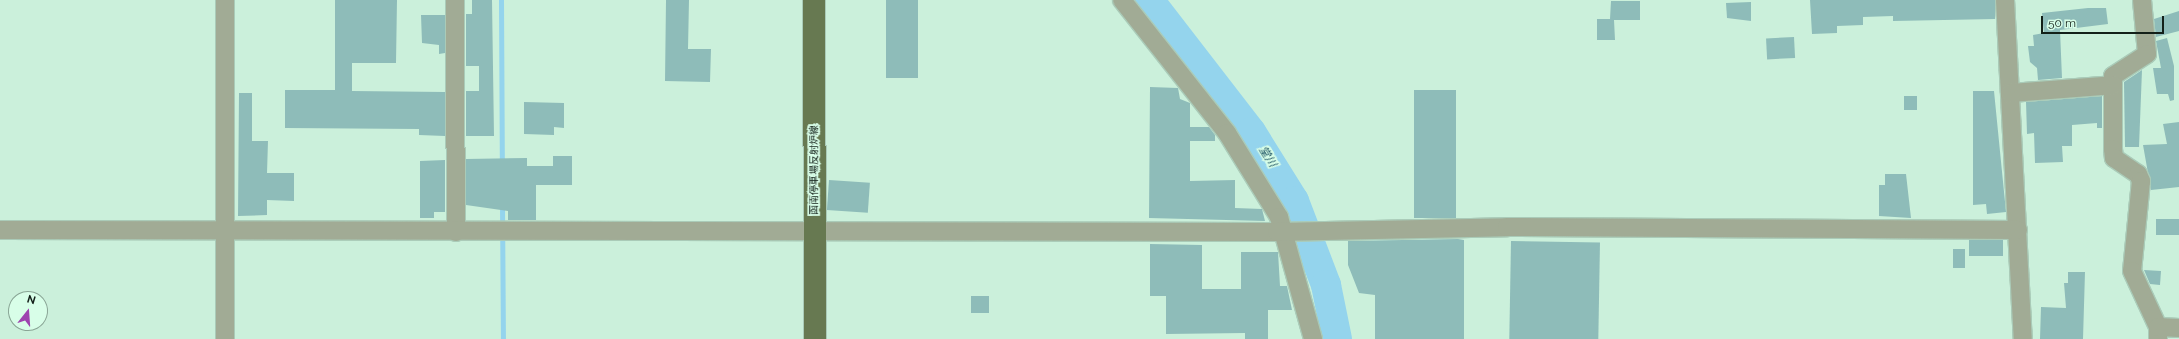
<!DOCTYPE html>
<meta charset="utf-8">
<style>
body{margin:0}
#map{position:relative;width:2179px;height:339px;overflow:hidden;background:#cbf0db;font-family:Raleway,"Noto Sans JP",sans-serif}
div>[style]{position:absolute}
.stream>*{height:5px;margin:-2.5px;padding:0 2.5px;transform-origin:2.5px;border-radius:2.5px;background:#94d4ed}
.river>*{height:30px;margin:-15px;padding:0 15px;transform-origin:15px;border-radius:15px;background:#94d4ed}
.building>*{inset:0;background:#8ebcb9;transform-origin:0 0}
.roads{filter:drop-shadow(1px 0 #aacbb8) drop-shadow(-1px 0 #aacbb8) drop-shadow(0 1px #aacbb8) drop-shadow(0 -1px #aacbb8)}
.minor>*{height:18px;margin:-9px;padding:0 9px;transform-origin:9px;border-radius:9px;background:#a1ab95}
.major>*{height:22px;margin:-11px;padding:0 11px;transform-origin:11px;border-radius:11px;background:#677951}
span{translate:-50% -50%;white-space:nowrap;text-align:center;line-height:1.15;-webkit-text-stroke:3.5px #d8fee8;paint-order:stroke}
.street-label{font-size:10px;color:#132019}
.water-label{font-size:11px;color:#144a5c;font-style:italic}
.north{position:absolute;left:8px;top:291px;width:40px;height:40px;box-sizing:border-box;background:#d8fee8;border:1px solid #89a595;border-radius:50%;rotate:17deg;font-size:11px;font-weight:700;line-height:16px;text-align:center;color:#132019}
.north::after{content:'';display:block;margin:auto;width:14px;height:18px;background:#9e44af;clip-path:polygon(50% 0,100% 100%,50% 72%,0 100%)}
.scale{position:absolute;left:2041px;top:16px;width:123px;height:18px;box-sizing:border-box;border:2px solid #132019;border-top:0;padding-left:5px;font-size:12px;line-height:14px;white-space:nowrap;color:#132019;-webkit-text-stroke:3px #d8fee8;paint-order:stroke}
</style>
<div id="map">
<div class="stream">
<i style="left:501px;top:0;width:164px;rotate:89.7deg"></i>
<i style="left:502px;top:204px;width:135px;rotate:89.6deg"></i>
</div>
<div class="river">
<i style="left:1149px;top:0;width:167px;rotate:52.3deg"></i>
<i style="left:1251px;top:132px;width:81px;rotate:58.1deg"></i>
<i style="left:1294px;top:201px;width:90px;rotate:69.1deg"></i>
<i style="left:1326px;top:285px;width:55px;rotate:78.5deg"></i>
</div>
<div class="building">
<i style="clip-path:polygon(335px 0,397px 0,396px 63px,352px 63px,352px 91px,445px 92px,445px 136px,419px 135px,419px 129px,285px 128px,285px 90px,335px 90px)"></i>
<i style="clip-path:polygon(472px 0,492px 0,494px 136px,466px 136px,466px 91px,479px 91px,479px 66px,466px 66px,466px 14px,472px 14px)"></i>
<i style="clip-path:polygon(666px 0,689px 0,688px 49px,711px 49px,710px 82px,665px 81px)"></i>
<i style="left:886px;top:0;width:32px;height:78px"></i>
<i style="clip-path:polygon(1810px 0,1995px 0,1995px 19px,1893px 21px,1893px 16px,1863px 17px,1863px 25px,1837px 26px,1837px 33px,1812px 34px)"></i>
<i style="clip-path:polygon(1611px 1px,1640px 1px,1640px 20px,1614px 20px,1615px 40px,1597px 40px,1597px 19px,1610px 19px)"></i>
<i style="clip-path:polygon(1751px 2px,1751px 21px,1727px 18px,1726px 3px)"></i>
<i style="clip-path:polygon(2088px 8px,2106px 8px,2108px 24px,2060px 30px,2062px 78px,2038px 80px,2037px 68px,2030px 62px,2028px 46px,2034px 46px,2033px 35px,2044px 33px,2042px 13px)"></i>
<i style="clip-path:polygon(2179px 11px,2179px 31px,2156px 37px,2154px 19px)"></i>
<i style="clip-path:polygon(421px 15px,445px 15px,445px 53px,439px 54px,439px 45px,422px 43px)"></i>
<i style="left:1794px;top:37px;width:21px;height:28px;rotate:87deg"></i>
<i style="clip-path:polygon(2167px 38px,2174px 66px,2174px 100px,2170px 101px,2168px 94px,2157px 94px,2153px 68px,2161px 68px,2156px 41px)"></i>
<i style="clip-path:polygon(2142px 70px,2139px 147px,2125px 147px,2124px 82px)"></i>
<i style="clip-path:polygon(1150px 87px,1178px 88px,1180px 99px,1190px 103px,1190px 127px,1209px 127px,1215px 135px,1215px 141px,1190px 141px,1190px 181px,1235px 180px,1235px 208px,1262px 209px,1265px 221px,1149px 218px)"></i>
<i style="left:1414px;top:90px;width:42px;height:128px"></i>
<i style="clip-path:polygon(1973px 91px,1994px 91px,2006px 212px,1987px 214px,1986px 204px,1973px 205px)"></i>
<i style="clip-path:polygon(239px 93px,252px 93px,252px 141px,268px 141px,267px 173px,294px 173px,294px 201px,267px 200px,267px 215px,238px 216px)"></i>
<i style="left:1904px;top:96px;width:13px;height:14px"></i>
<i style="clip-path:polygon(2102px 96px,2102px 128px,2097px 128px,2097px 123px,2072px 125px,2072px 146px,2062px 146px,2063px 162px,2035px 163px,2034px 133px,2027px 134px,2026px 102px)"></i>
<i style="clip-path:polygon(524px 102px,564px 103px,564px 128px,554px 127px,554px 135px,524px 134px)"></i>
<i style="clip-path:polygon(2179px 122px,2179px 187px,2151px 190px,2143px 145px,2167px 144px,2163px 124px)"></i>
<i style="clip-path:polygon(553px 156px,572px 156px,572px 185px,536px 185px,536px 220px,508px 220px,508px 211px,466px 205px,466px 159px,527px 158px,527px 166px,553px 166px)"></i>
<i style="clip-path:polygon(445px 160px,445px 212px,434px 212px,434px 218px,420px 218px,420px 161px)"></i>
<i style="clip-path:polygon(1885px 174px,1906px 174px,1911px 218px,1879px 216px,1879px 185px,1885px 185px)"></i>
<i style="left:829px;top:180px;width:41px;height:30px;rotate:4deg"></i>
<i style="left:2179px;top:219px;width:16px;height:23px;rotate:90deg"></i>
<i style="clip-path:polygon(1458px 239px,1464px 240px,1464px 339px,1375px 339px,1375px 295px,1359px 293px,1348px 265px,1348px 241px)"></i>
<i style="left:1969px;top:240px;width:34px;height:16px"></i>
<i style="left:1511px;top:241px;width:89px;height:98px;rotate:1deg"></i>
<i style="clip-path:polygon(1150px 244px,1202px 245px,1202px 289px,1241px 289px,1241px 252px,1278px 252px,1280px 286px,1287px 286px,1292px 310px,1268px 310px,1268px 339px,1245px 339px,1245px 333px,1166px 334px,1166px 296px,1150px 296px)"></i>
<i style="left:1953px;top:249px;width:12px;height:19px"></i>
<i style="clip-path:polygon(2144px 270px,2161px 271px,2160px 285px,2150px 284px)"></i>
<i style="clip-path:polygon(2068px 272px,2085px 272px,2083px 339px,2040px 339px,2041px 307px,2066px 308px,2064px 283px,2068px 283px)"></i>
<i style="left:971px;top:296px;width:18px;height:17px"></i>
</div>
<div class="roads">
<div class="minor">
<i style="left:455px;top:0;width:232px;rotate:89.8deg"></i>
<i style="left:1122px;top:0;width:169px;rotate:51.7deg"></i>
<i style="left:1227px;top:133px;width:99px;rotate:58.2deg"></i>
<i style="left:1279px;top:217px;width:127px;rotate:74.4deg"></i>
<i style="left:2005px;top:0;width:339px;rotate:87deg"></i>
<i style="left:2142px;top:0;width:54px;rotate:84.7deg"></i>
<i style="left:2147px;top:54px;width:40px;rotate:147.1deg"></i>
<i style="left:2113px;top:76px;width:73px;rotate:90deg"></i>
<i style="left:2113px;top:149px;width:9px;rotate:84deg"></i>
<i style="left:2114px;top:158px;width:29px;rotate:34deg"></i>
<i style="left:2138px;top:174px;width:8px;rotate:67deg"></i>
<i style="left:2141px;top:181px;width:90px;rotate:95.7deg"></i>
<i style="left:2132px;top:271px;width:62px;rotate:65.1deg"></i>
<i style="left:2158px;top:327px;width:12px;rotate:90deg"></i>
<i style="left:2010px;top:93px;width:103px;rotate:-4.4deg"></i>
<i style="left:0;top:230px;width:1277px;rotate:0.09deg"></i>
<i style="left:1277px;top:232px;width:230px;rotate:-1.2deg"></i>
<i style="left:1507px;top:227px;width:511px;rotate:0.34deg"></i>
<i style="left:2158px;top:327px;width:21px;rotate:3deg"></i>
<i style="left:225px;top:339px;width:339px;rotate:-90deg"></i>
</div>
<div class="major">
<i style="left:814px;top:0;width:339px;rotate:89.8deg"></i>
</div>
</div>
<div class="street-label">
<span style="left:814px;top:170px;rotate:-90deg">函南停車場反射炉線</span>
</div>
<div class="water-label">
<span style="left:1267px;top:157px;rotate:58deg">堂川</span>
</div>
<div class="north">N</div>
<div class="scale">50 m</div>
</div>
